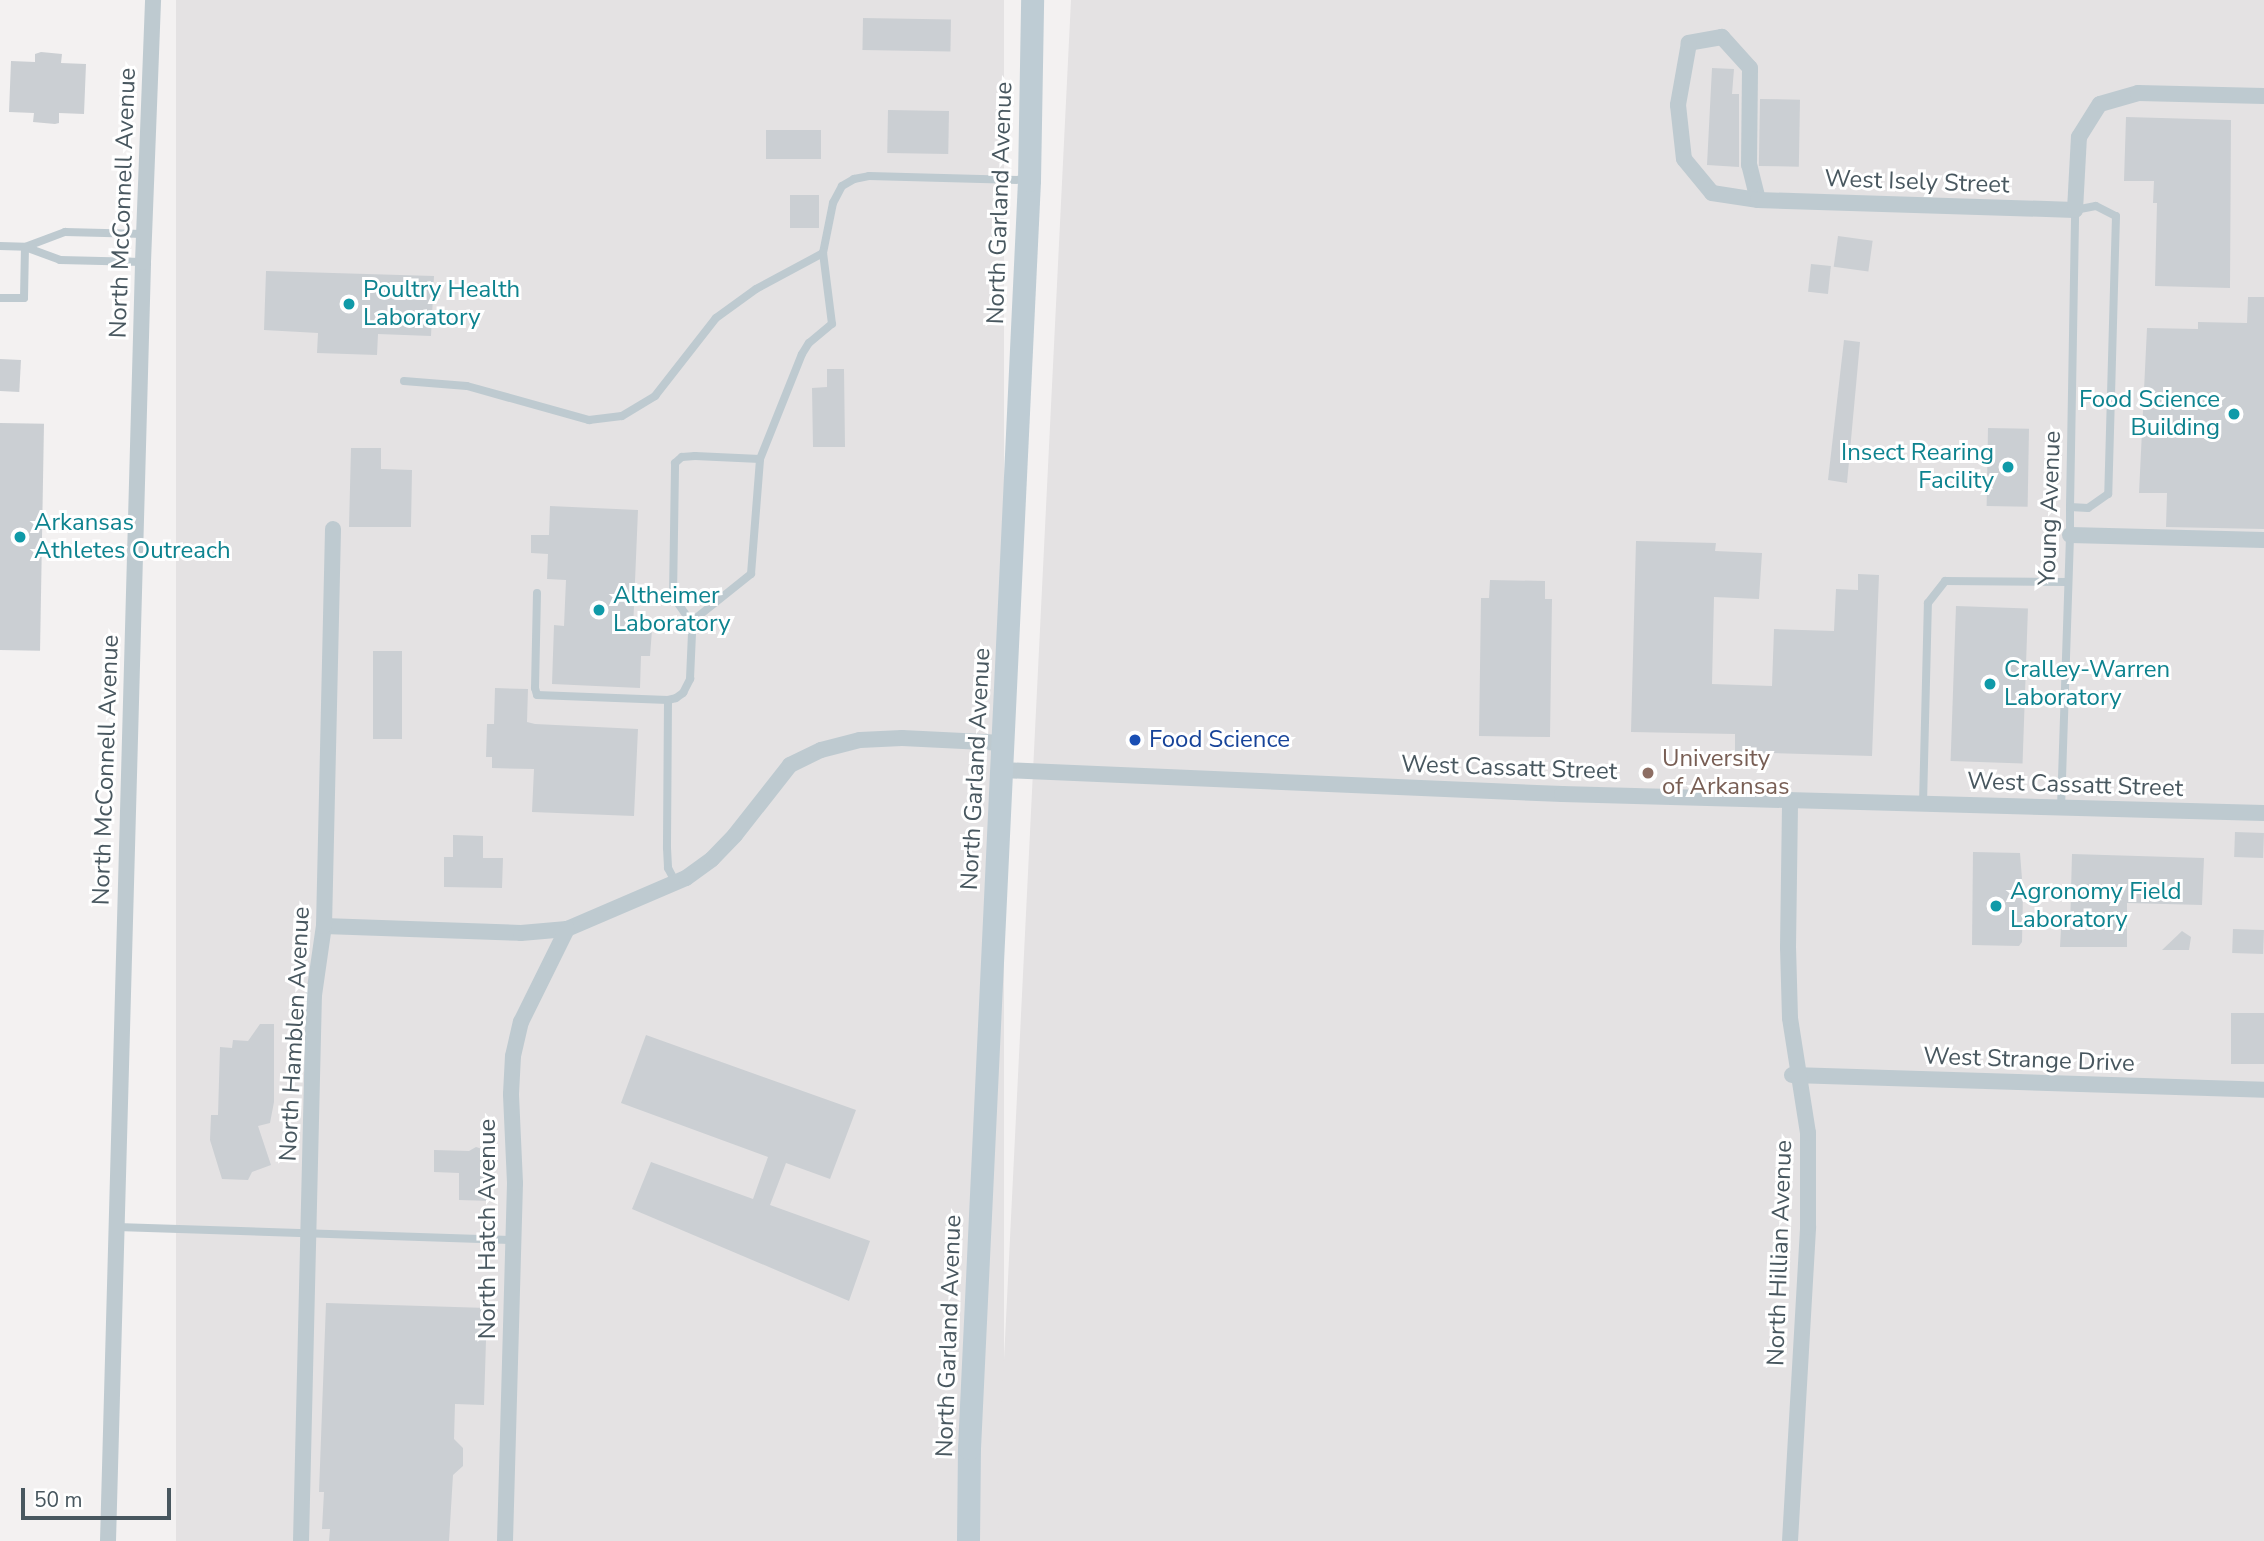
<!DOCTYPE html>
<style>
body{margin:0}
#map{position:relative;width:2264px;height:1541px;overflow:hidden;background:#f3f1f1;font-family:"Nunito Sans",sans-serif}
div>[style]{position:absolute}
.education>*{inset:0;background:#e4e2e3;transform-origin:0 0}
.building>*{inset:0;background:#cbcfd3;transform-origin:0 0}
.lane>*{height:8px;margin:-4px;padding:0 4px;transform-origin:4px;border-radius:4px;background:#becad0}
.street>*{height:16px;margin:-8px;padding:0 8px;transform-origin:8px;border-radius:8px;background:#becad0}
.secondary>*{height:23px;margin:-11.5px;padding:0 11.5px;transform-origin:11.5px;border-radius:11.5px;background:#beccd4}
.dots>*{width:19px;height:19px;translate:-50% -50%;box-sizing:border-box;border:4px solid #fff;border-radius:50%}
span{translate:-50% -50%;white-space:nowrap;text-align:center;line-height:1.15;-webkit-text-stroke:6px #fff;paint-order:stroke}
.street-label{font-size:24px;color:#48575f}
.culture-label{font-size:24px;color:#0d838f}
.left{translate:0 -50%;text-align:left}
.right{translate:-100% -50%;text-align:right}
.transit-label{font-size:24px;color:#164399}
.education-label{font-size:24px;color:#785e54}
.scale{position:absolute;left:21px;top:1488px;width:150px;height:32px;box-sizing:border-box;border:4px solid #48575f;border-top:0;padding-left:9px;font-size:21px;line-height:24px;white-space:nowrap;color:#48575f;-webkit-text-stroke:5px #fff;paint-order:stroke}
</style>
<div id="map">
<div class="education">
<i style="left:176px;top:0;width:828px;height:1542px"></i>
<i style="clip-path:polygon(1071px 0,2264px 0,2264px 1541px,1000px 1541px,997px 1502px)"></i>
</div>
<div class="building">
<i style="left:863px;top:18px;width:88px;height:32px;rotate:1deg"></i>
<i style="clip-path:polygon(41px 52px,62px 54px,61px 63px,86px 64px,84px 114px,59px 113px,59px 123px,55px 124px,33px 122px,34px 113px,9px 112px,11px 61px,35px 62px,35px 54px)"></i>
<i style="clip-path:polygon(1712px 68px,1734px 69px,1732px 94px,1739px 94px,1739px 167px,1707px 165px)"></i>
<i style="left:1760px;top:99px;width:40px;height:67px;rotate:1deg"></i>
<i style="left:888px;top:110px;width:61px;height:43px;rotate:1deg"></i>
<i style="clip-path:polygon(2126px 117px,2231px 120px,2230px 288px,2155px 286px,2157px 203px,2153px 203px,2154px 181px,2124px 181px)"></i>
<i style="left:766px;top:130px;width:55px;height:29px"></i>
<i style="left:790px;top:195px;width:29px;height:33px"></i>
<i style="left:1838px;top:236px;width:35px;height:31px;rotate:8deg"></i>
<i style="left:1811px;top:264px;width:20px;height:28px;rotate:6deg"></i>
<i style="clip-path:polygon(266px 271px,434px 276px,431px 336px,378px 334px,377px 355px,317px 353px,318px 333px,264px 330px)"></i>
<i style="clip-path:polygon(2248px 297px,2264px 297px,2264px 529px,2166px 527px,2167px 493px,2139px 493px,2147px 328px,2198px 329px,2198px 322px,2247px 323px)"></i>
<i style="clip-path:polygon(1844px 340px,1860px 342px,1847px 483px,1828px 480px)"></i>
<i style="left:0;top:359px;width:21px;height:32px;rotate:3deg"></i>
<i style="clip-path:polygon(827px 369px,844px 369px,845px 447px,813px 447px,812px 388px,827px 387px)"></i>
<i style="left:0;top:423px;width:44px;height:227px;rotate:1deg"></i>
<i style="left:1988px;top:428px;width:41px;height:78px;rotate:1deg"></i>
<i style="clip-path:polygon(351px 448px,381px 448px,381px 469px,412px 470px,411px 527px,349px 527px)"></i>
<i style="clip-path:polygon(550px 506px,638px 510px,633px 629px,652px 630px,650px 656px,641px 656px,640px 688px,552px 684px,554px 625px,564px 626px,566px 580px,547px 579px,548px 554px,531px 553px,531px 535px,549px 535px)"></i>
<i style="clip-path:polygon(1636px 541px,1716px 543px,1715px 551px,1762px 553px,1759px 599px,1714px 597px,1712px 684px,1772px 686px,1774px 629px,1834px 631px,1836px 589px,1858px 590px,1858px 574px,1879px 575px,1872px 756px,1735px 752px,1735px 734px,1631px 732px)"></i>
<i style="clip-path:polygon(1490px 580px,1545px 581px,1545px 599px,1552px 599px,1550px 737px,1479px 736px,1481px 598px,1489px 598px)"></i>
<i style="left:1956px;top:606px;width:72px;height:155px;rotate:2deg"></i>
<i style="left:373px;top:651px;width:29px;height:88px"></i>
<i style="clip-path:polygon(495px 688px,528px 689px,527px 722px,535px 724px,638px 729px,634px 816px,532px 812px,534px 769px,492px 768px,492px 757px,486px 757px,487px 724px,494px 724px)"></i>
<i style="left:2235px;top:832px;width:29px;height:25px;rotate:2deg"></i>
<i style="clip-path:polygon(453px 835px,483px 836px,483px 858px,503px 858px,502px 888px,444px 887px,444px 857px,453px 857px)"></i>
<i style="clip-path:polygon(1973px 852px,2020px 853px,2023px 892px,2022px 942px,2019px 946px,1972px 945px)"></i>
<i style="clip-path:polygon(2072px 854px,2204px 858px,2202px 905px,2127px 903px,2127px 947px,2060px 947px,2061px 929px,2070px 929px)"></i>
<i style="left:2233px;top:929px;width:31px;height:24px;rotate:2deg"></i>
<i style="clip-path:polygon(2182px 931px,2191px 937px,2189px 950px,2162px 950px)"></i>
<i style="left:2231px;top:1013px;width:33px;height:51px"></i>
<i style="clip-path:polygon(260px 1024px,274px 1024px,274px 1102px,270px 1123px,258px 1126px,271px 1165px,252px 1172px,248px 1180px,222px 1179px,210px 1140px,211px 1115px,218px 1115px,220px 1047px,232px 1048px,233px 1040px,248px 1041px)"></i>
<i style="clip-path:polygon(646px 1035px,856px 1110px,830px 1179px,786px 1163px,770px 1205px,870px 1241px,849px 1301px,632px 1209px,651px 1162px,753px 1199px,768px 1157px,621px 1103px)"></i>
<i style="clip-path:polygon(476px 1147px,492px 1152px,492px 1201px,459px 1200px,459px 1173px,434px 1172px,434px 1150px,469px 1151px)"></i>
<i style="clip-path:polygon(326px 1303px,487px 1308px,484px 1405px,455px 1404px,454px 1439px,463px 1448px,463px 1466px,453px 1475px,449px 1541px,329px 1541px,330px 1529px,322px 1529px,324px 1492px,319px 1492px)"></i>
</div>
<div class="lane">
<i style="left:0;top:246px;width:25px;rotate:2deg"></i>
<i style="left:25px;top:247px;width:37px;rotate:20deg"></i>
<i style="left:60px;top:260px;width:83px;rotate:1.4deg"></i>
<i style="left:25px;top:247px;width:43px;rotate:-20.6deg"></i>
<i style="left:65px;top:232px;width:79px;rotate:1.5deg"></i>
<i style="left:0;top:298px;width:24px"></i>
<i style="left:24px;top:298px;width:51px;rotate:-88.9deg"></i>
<i style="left:404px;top:381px;width:63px;rotate:4.5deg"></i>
<i style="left:467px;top:386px;width:127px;rotate:15.6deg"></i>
<i style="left:589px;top:420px;width:33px;rotate:-7deg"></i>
<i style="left:622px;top:416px;width:39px;rotate:-31deg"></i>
<i style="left:655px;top:396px;width:99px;rotate:-52deg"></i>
<i style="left:716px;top:318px;width:49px;rotate:-35.9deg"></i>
<i style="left:756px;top:289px;width:76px;rotate:-28.2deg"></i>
<i style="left:823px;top:253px;width:51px;rotate:-78.7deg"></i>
<i style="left:833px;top:203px;width:19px;rotate:-62deg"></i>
<i style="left:842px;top:186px;width:14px;rotate:-30deg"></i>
<i style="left:854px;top:179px;width:15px;rotate:-11deg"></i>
<i style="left:869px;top:176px;width:157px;rotate:1.5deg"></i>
<i style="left:537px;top:593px;width:95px;rotate:91.2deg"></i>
<i style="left:535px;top:688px;width:7px;rotate:74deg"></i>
<i style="left:537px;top:695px;width:131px;rotate:2.2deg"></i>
<i style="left:668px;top:700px;width:8px;rotate:-14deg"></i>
<i style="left:676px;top:698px;width:9px;rotate:-36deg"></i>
<i style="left:683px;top:693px;width:16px;rotate:-63deg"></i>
<i style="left:690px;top:679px;width:46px;rotate:-87.5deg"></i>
<i style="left:692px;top:633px;width:11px;rotate:-95deg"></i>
<i style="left:691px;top:622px;width:32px;rotate:-125deg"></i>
<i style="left:673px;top:596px;width:133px;rotate:-89.1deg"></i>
<i style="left:675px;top:463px;width:9px;rotate:-41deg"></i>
<i style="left:682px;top:457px;width:13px;rotate:-4deg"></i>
<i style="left:695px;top:456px;width:65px;rotate:2.6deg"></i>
<i style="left:691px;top:622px;width:77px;rotate:-38.7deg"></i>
<i style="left:751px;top:574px;width:115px;rotate:-85.5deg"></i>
<i style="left:760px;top:459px;width:113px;rotate:-68.2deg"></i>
<i style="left:802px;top:354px;width:13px;rotate:-58deg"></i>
<i style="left:809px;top:343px;width:30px;rotate:-40deg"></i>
<i style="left:832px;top:324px;width:72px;rotate:-97.2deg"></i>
<i style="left:668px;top:700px;width:148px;rotate:90.4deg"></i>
<i style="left:667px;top:848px;width:20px;rotate:87deg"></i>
<i style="left:668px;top:868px;width:17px;rotate:62deg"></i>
<i style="left:1923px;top:804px;width:201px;rotate:-88.6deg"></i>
<i style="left:1928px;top:603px;width:28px;rotate:-52deg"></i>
<i style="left:1945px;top:581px;width:123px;rotate:0.5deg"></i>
<i style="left:2061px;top:808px;width:273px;rotate:-88.1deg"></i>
<i style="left:2070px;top:535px;width:28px;rotate:-90deg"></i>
<i style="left:2070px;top:507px;width:297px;rotate:-89deg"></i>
<i style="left:2075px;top:210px;width:21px;rotate:-11deg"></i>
<i style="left:2096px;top:206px;width:22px;rotate:27deg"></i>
<i style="left:2116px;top:216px;width:278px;rotate:91.6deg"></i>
<i style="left:2108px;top:494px;width:24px;rotate:145deg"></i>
<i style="left:2088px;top:508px;width:18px;rotate:-177deg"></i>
<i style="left:117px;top:1227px;width:397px;rotate:1.9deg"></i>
</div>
<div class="street">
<i style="left:1758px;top:200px;width:36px;rotate:-104deg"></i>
<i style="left:1749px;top:165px;width:97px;rotate:-89.4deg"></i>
<i style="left:1750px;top:68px;width:42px;rotate:-132.1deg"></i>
<i style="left:1722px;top:37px;width:34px;rotate:170deg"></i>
<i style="left:1689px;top:43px;width:63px;rotate:100.1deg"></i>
<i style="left:1678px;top:105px;width:54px;rotate:83.7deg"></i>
<i style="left:1684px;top:159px;width:44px;rotate:50.5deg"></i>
<i style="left:1712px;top:193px;width:47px;rotate:8.7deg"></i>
<i style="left:1758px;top:200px;width:317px;rotate:1.8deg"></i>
<i style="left:2075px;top:210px;width:73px;rotate:-86.9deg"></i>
<i style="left:2079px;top:137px;width:39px;rotate:-58deg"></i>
<i style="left:2100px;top:104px;width:40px;rotate:-16deg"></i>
<i style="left:2138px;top:93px;width:126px;rotate:1.4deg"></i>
<i style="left:2070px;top:535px;width:194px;rotate:1.5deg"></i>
<i style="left:1003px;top:770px;width:560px;rotate:2.46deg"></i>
<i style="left:1562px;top:794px;width:702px;rotate:1.55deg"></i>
<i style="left:324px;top:926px;width:197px;rotate:2deg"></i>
<i style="left:521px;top:933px;width:46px;rotate:-5deg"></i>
<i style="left:567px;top:929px;width:129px;rotate:-23.2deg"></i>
<i style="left:686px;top:878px;width:32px;rotate:-36deg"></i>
<i style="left:712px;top:859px;width:33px;rotate:-46deg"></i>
<i style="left:735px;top:835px;width:89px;rotate:-51.8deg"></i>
<i style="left:790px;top:765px;width:34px;rotate:-26deg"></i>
<i style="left:821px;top:750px;width:40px;rotate:-14.4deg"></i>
<i style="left:860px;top:740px;width:42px;rotate:-2.7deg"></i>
<i style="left:902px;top:738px;width:102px;rotate:2.8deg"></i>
<i style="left:1792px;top:1075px;width:472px;rotate:1.8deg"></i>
<i style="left:108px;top:1541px;width:1279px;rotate:-88.43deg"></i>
<i style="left:143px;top:262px;width:262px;rotate:-87.8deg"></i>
<i style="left:301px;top:1541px;width:546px;rotate:-88.64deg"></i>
<i style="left:314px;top:995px;width:70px;rotate:-81.8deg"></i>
<i style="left:324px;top:926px;width:397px;rotate:-88.7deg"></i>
<i style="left:505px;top:1541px;width:358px;rotate:-88.4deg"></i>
<i style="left:515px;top:1183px;width:89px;rotate:-92.6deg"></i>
<i style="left:511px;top:1094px;width:38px;rotate:-87deg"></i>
<i style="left:513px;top:1056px;width:35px;rotate:-77deg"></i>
<i style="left:521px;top:1022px;width:104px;rotate:-63.7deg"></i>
<i style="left:1790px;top:1541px;width:315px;rotate:-86.7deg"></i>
<i style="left:1808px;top:1227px;width:94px;rotate:-90deg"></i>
<i style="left:1808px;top:1133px;width:116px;rotate:-98.9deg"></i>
<i style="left:1790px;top:1018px;width:70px;rotate:-91.6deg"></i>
<i style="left:1788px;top:948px;width:148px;rotate:-89.2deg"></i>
</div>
<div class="secondary">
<i style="left:968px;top:1541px;width:93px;rotate:-89.4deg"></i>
<i style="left:969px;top:1448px;width:1269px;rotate:-87.29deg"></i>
<i style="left:1029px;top:180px;width:180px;rotate:-89deg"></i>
</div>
<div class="dots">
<i style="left:349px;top:304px;background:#0f9aa8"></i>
<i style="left:2234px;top:414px;background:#0f9aa8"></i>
<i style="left:2008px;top:467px;background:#0f9aa8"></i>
<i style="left:20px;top:537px;background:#0f9aa8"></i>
<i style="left:599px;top:610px;background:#0f9aa8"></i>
<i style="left:1990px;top:684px;background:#0f9aa8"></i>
<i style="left:1135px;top:740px;background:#1a4fb4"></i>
<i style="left:1648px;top:773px;background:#8d6e63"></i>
<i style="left:1996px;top:906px;background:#0f9aa8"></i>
</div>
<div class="street-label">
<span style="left:1917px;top:182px;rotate:2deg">West Isely Street</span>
<span style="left:123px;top:203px;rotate:-88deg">North McConnell Avenue</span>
<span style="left:1000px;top:203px;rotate:-88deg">North Garland Avenue</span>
<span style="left:2050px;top:508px;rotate:-88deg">Young Avenue</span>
<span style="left:1509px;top:768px;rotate:2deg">West Cassatt Street</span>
<span style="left:976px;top:769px;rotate:-87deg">North Garland Avenue</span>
<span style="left:106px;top:770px;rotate:-88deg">North McConnell Avenue</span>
<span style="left:2075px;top:785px;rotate:2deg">West Cassatt Street</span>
<span style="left:295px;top:1034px;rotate:-87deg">North Hamblen Avenue</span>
<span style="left:2029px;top:1060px;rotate:2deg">West Strange Drive</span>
<span style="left:488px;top:1229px;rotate:-90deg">North Hatch Avenue</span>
<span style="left:1780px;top:1253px;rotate:-88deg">North Hillian Avenue</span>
<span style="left:949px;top:1336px;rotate:-88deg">North Garland Avenue</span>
</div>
<div class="culture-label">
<span class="left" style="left:363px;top:304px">Poultry Health<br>Laboratory</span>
<span class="right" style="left:2220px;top:414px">Food Science<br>Building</span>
<span class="right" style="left:1994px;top:467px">Insect Rearing<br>Facility</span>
<span class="left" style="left:34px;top:537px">Arkansas<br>Athletes Outreach</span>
<span class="left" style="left:613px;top:610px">Altheimer<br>Laboratory</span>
<span class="left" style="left:2004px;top:684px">Cralley-Warren<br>Laboratory</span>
<span class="left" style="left:2010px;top:906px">Agronomy Field<br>Laboratory</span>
</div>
<div class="transit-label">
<span class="left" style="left:1149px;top:740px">Food Science</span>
</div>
<div class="education-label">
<span class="left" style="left:1662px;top:773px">University<br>of Arkansas</span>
</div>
<div class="scale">50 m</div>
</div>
